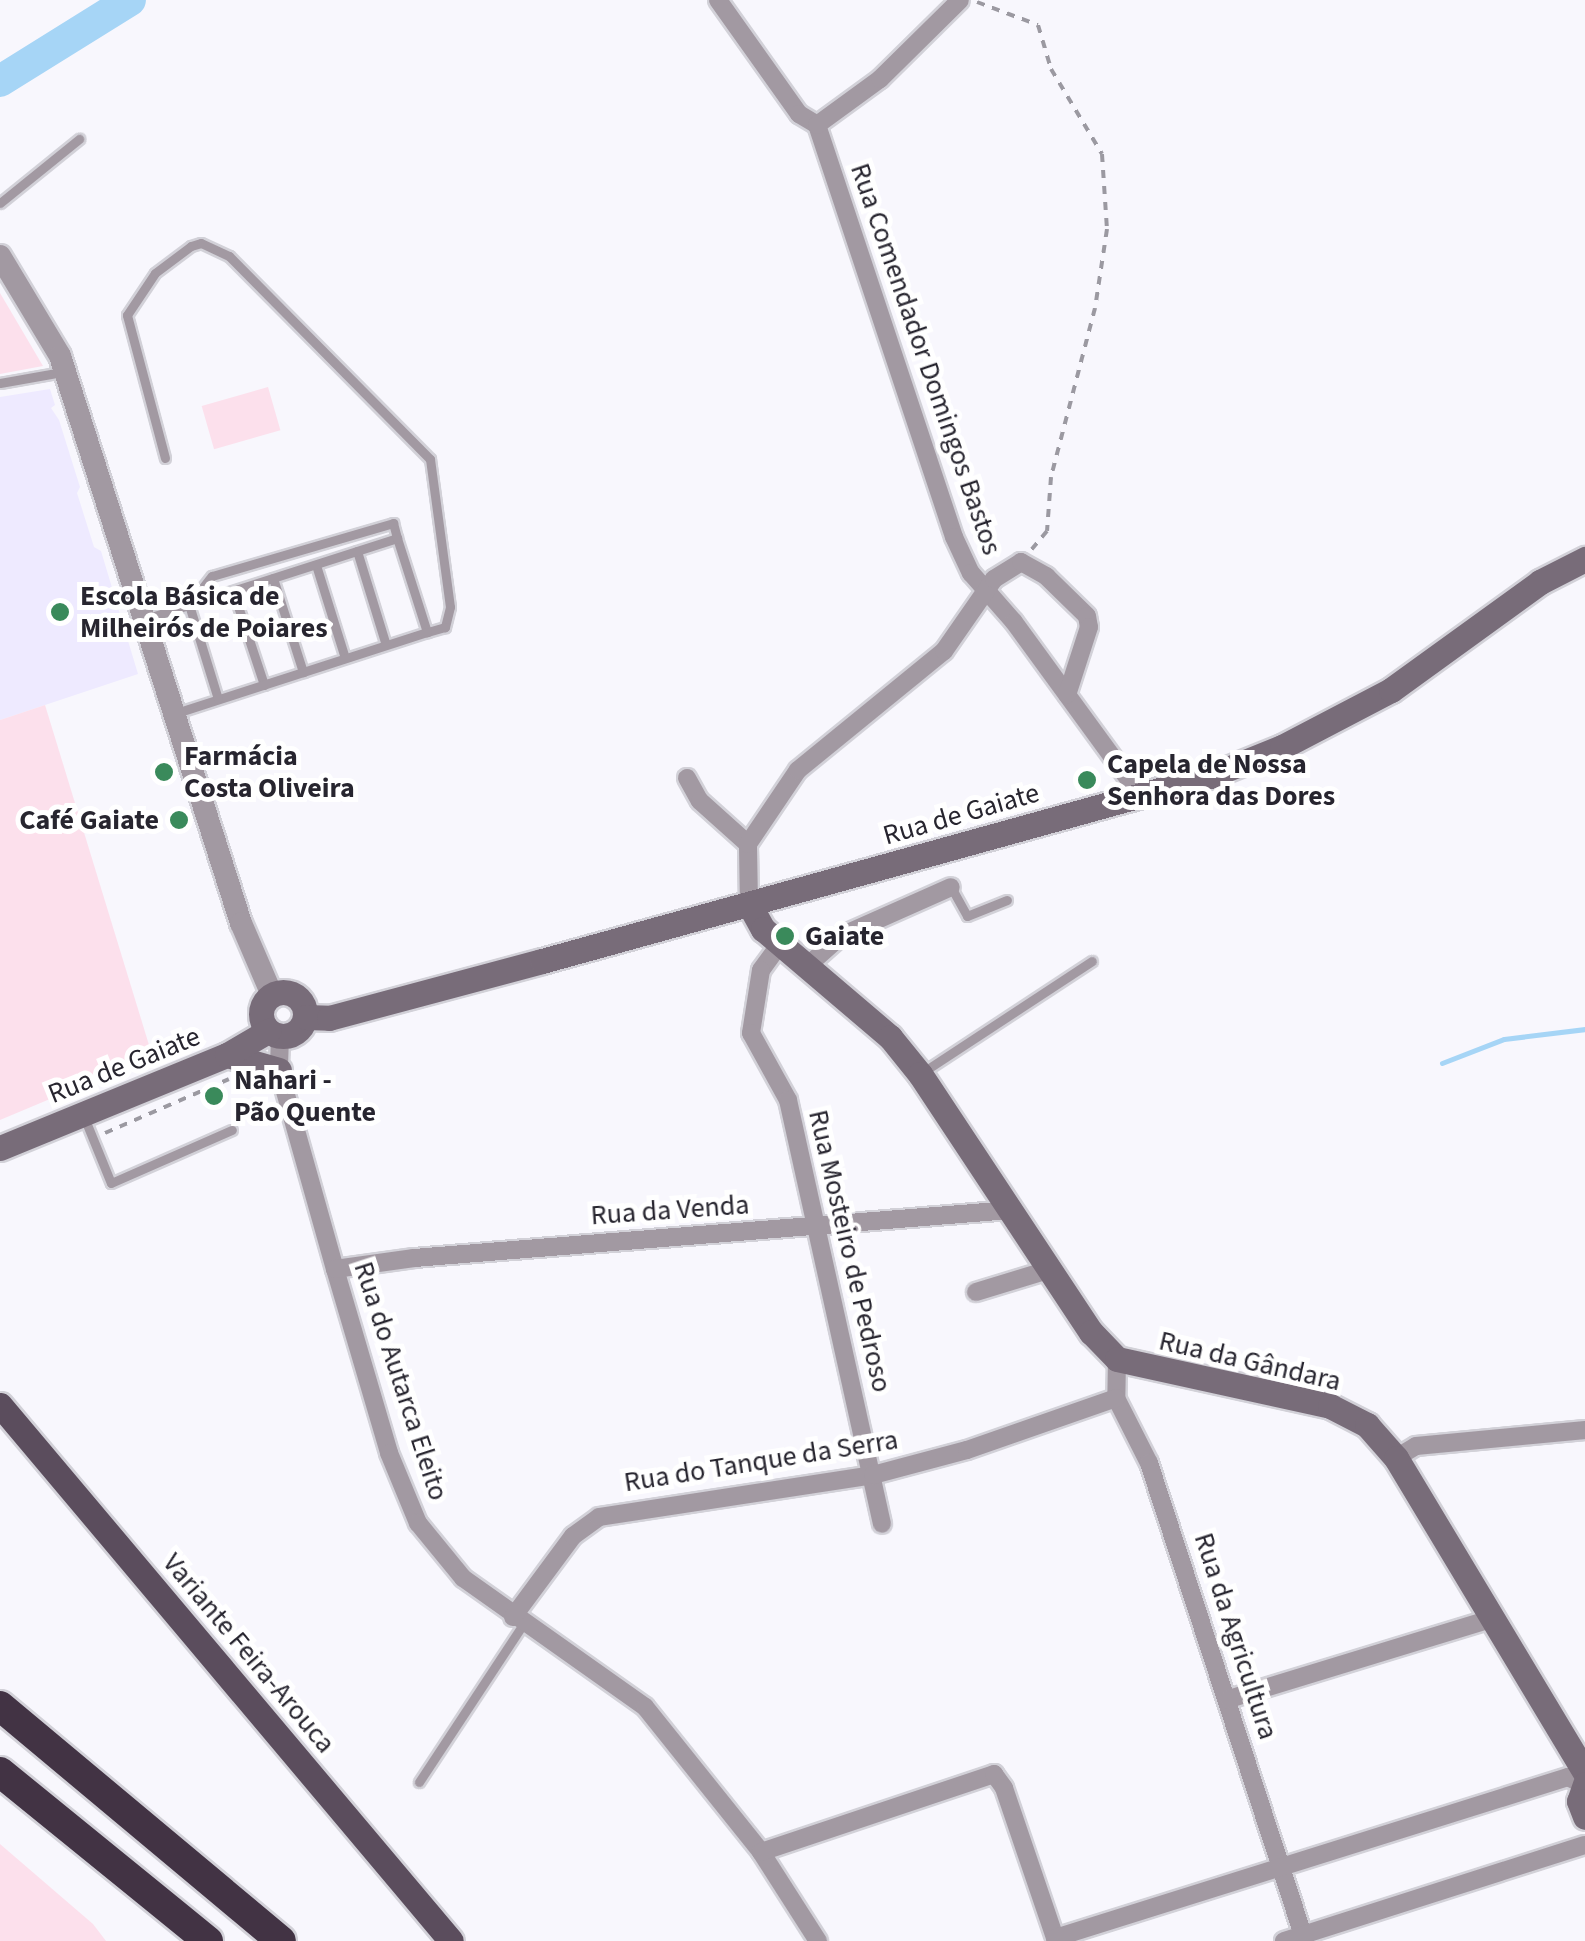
<!DOCTYPE html>
<meta charset="utf-8">
<style>
body{margin:0}
#map{position:relative;width:1585px;height:1941px;overflow:hidden;background:#f8f7fd;font-family:"Source Sans 3",sans-serif}
div>[style]{position:absolute}
.built>*{inset:0;background:#eeeaff}
.green>*{inset:0;background:#fce0ec;transform-origin:0 0}
.stream>*{height:5px;margin:-2.5px;padding:0 2.5px;transform-origin:2.5px;border-radius:2.5px;background:#a6d5f6}
.river>*{height:32px;margin:-16px;padding:0 16px;transform-origin:16px;border-radius:16px;background:#a6d5f6}
.path>*{height:4px;margin-top:-2px;transform-origin:0;background:repeating-linear-gradient(90deg,#9b99a1 0 8px,transparent 0 16px)}
.roads{filter:drop-shadow(2px 0 #d2d1d8) drop-shadow(-2px 0 #d2d1d8) drop-shadow(0 2px #d2d1d8) drop-shadow(0 -2px #d2d1d8)}
.service>*{height:9px;margin:-4.5px;padding:0 4.5px;transform-origin:4.5px;border-radius:4.5px;background:#a299a2}
.minor>*{height:18px;margin:-9px;padding:0 9px;transform-origin:9px;border-radius:9px;background:#a299a2}
.tertiary>*{height:22px;margin:-11px;padding:0 11px;transform-origin:11px;border-radius:11px;background:#a299a2}
.secondary>*{height:25px;margin:-12.5px;padding:0 12.5px;transform-origin:12.5px;border-radius:12.5px;background:#786c79}
.secondary>.ring{margin:-12.5px;padding:0;box-sizing:content-box;background:none;border:25px solid #786c79;border-radius:50%}
.primary>*{height:25px;margin:-12.5px;padding:0 12.5px;transform-origin:12.5px;border-radius:12.5px;background:#5b4d5d}
.motorway>*{height:30px;margin:-15px;padding:0 15px;transform-origin:15px;border-radius:15px;background:#423344}
.dots>*{width:28px;height:28px;translate:-50% -50%;box-sizing:border-box;border:5px solid #fff;border-radius:50%}
span{translate:-50% -50%;white-space:nowrap;text-align:center;line-height:1.15;-webkit-text-stroke:10px #fff;paint-order:stroke}
.street-label{font-size:28px;color:#27252f}
.poi-label{font-size:28px;color:#27252f;font-weight:700}
.left{translate:0 -50%;text-align:left}
.right{translate:-100% -50%;text-align:right}
</style>
<div id="map">
<div class="built">
<i style="clip-path:polygon(50px 389px,55px 405px,51px 408px,59px 420px,80px 487px,77px 493px,94px 547px,101px 551px,138px 674px,0 720px,0 397px)"></i>
</div>
<div class="green">
<i style="clip-path:polygon(0 293px,43px 366px,0 374px)"></i>
<i style="left:268px;top:387px;width:45px;height:69px;rotate:74deg"></i>
<i style="clip-path:polygon(45px 705px,149px 1045px,138px 1062px,0 1120px,0 720px)"></i>
<i style="clip-path:polygon(0 1844px,93px 1924px,106px 1941px,0 1941px)"></i>
</div>
<div class="stream">
<i style="left:1442px;top:1063px;width:66px;rotate:-21.2deg"></i>
<i style="left:1504px;top:1039px;width:82px;rotate:-7deg"></i>
</div>
<div class="river">
<i style="left:0;top:81px;width:153px;rotate:-31.9deg"></i>
</div>
<div class="path">
<i style="left:977px;top:2px;width:65px;rotate:20.7deg"></i>
<i style="left:1038px;top:25px;width:46px;rotate:73.5deg"></i>
<i style="left:1051px;top:69px;width:99px;rotate:59deg"></i>
<i style="left:1102px;top:154px;width:75px;rotate:86.2deg"></i>
<i style="left:1107px;top:229px;width:80px;rotate:98.6deg"></i>
<i style="left:1095px;top:308px;width:175px;rotate:104.6deg"></i>
<i style="left:1051px;top:477px;width:54px;rotate:94.2deg"></i>
<i style="left:1047px;top:531px;width:26px;rotate:130deg"></i>
<i style="left:105px;top:1133px;width:135px;rotate:-23.5deg"></i>
</div>
<div class="roads">
<div class="service">
<i style="left:0;top:203px;width:102px;rotate:-39deg"></i>
<i style="left:0;top:383px;width:63px;rotate:-10.1deg"></i>
<i style="left:165px;top:458px;width:148px;rotate:-104.9deg"></i>
<i style="left:127px;top:315px;width:50px;rotate:-56.3deg"></i>
<i style="left:155px;top:273px;width:45px;rotate:-36.9deg"></i>
<i style="left:191px;top:246px;width:10px;rotate:-17deg"></i>
<i style="left:201px;top:243px;width:31px;rotate:25deg"></i>
<i style="left:229px;top:256px;width:286px;rotate:45.3deg"></i>
<i style="left:430px;top:459px;width:149px;rotate:82.3deg"></i>
<i style="left:450px;top:607px;width:21px;rotate:104deg"></i>
<i style="left:445px;top:627px;width:19px;rotate:164deg"></i>
<i style="left:357px;top:551px;width:98px;rotate:72.9deg"></i>
<i style="left:316px;top:565px;width:97px;rotate:72.7deg"></i>
<i style="left:273px;top:578px;width:99px;rotate:72.3deg"></i>
<i style="left:233px;top:591px;width:99px;rotate:71.7deg"></i>
<i style="left:145px;top:619px;width:265px;rotate:-17.8deg"></i>
<i style="left:397px;top:538px;width:99px;rotate:72.3deg"></i>
<i style="left:427px;top:632px;width:264px;rotate:162.1deg"></i>
<i style="left:218px;top:699px;width:98px;rotate:-107.1deg"></i>
<i style="left:189px;top:605px;width:37px;rotate:-52deg"></i>
<i style="left:212px;top:576px;width:189px;rotate:-16.3deg"></i>
<i style="left:393px;top:523px;width:16px;rotate:75deg"></i>
<i style="left:951px;top:887px;width:33px;rotate:61deg"></i>
<i style="left:967px;top:916px;width:43px;rotate:-21.8deg"></i>
<i style="left:923px;top:1072px;width:202px;rotate:-33.3deg"></i>
<i style="left:84px;top:1117px;width:71px;rotate:67.8deg"></i>
<i style="left:111px;top:1183px;width:132px;rotate:-23.7deg"></i>
<i style="left:419px;top:1782px;width:189px;rotate:-56.6deg"></i>
</div>
<div class="minor">
<i style="left:718px;top:0;width:140px;rotate:54.6deg"></i>
<i style="left:799px;top:114px;width:21px;rotate:31deg"></i>
<i style="left:817px;top:125px;width:434px;rotate:71.6deg"></i>
<i style="left:954px;top:537px;width:40px;rotate:65deg"></i>
<i style="left:971px;top:573px;width:65px;rotate:48.7deg"></i>
<i style="left:1014px;top:622px;width:214px;rotate:53.9deg"></i>
<i style="left:817px;top:125px;width:78px;rotate:-36.1deg"></i>
<i style="left:880px;top:79px;width:112px;rotate:-44.6deg"></i>
<i style="left:687px;top:778px;width:26px;rotate:61deg"></i>
<i style="left:700px;top:801px;width:64px;rotate:41.9deg"></i>
<i style="left:749px;top:904px;width:60px;rotate:-91deg"></i>
<i style="left:748px;top:844px;width:89px;rotate:-56deg"></i>
<i style="left:798px;top:770px;width:188px;rotate:-39.2deg"></i>
<i style="left:944px;top:651px;width:88px;rotate:-55.2deg"></i>
<i style="left:994px;top:579px;width:32px;rotate:-32deg"></i>
<i style="left:1021px;top:562px;width:29px;rotate:29deg"></i>
<i style="left:1046px;top:576px;width:57px;rotate:44.3deg"></i>
<i style="left:1087px;top:616px;width:11px;rotate:80deg"></i>
<i style="left:1089px;top:627px;width:71px;rotate:107.9deg"></i>
<i style="left:780px;top:944px;width:32px;rotate:126deg"></i>
<i style="left:761px;top:970px;width:64px;rotate:99deg"></i>
<i style="left:751px;top:1033px;width:77px;rotate:61.1deg"></i>
<i style="left:788px;top:1100px;width:434px;rotate:77.5deg"></i>
<i style="left:806px;top:967px;width:47px;rotate:-41.5deg"></i>
<i style="left:841px;top:936px;width:120px;rotate:-24deg"></i>
<i style="left:280px;top:1037px;width:33px;rotate:92deg"></i>
<i style="left:279px;top:1070px;width:207px;rotate:74.3deg"></i>
<i style="left:335px;top:1269px;width:192px;rotate:73.6deg"></i>
<i style="left:389px;top:1453px;width:76px;rotate:67.5deg"></i>
<i style="left:418px;top:1523px;width:71px;rotate:50.7deg"></i>
<i style="left:463px;top:1578px;width:223px;rotate:35.3deg"></i>
<i style="left:645px;top:1707px;width:186px;rotate:51.3deg"></i>
<i style="left:761px;top:1852px;width:106px;rotate:57.4deg"></i>
<i style="left:335px;top:1269px;width:80px;rotate:-7.9deg"></i>
<i style="left:414px;top:1258px;width:599px;rotate:-4.6deg"></i>
<i style="left:976px;top:1292px;width:78px;rotate:-17deg"></i>
<i style="left:1117px;top:1359px;width:39px;rotate:91deg"></i>
<i style="left:1116px;top:1398px;width:73px;rotate:63.1deg"></i>
<i style="left:1149px;top:1463px;width:503px;rotate:71.93deg"></i>
<i style="left:1396px;top:1458px;width:23px;rotate:-31deg"></i>
<i style="left:1416px;top:1446px;width:170px;rotate:-5.4deg"></i>
<i style="left:513px;top:1617px;width:101px;rotate:-53.5deg"></i>
<i style="left:573px;top:1536px;width:32px;rotate:-36deg"></i>
<i style="left:599px;top:1517px;width:277px;rotate:-8.7deg"></i>
<i style="left:873px;top:1475px;width:97px;rotate:-14.9deg"></i>
<i style="left:967px;top:1450px;width:158px;rotate:-19.2deg"></i>
<i style="left:1229px;top:1699px;width:273px;rotate:-17deg"></i>
<i style="left:761px;top:1852px;width:246px;rotate:-18.5deg"></i>
<i style="left:994px;top:1774px;width:17px;rotate:54deg"></i>
<i style="left:1004px;top:1788px;width:162px;rotate:71.2deg"></i>
<i style="left:1055px;top:1938px;width:538px;rotate:-17.42deg"></i>
<i style="left:1568px;top:1777px;width:18px;rotate:27deg"></i>
<i style="left:1284px;top:1941px;width:316px;rotate:-17.7deg"></i>
</div>
<div class="tertiary">
<i style="left:0;top:256px;width:117px;rotate:59deg"></i>
<i style="left:60px;top:356px;width:595px;rotate:72.3deg"></i>
<i style="left:241px;top:923px;width:78px;rotate:66.7deg"></i>
</div>
<div class="secondary">
<i style="left:749px;top:904px;width:29px;rotate:61deg"></i>
<i style="left:763px;top:929px;width:167px;rotate:40.4deg"></i>
<i style="left:890px;top:1037px;width:48px;rotate:51deg"></i>
<i style="left:920px;top:1074px;width:310px;rotate:56.5deg"></i>
<i style="left:1091px;top:1332px;width:37px;rotate:46deg"></i>
<i style="left:1117px;top:1359px;width:218px;rotate:12.4deg"></i>
<i style="left:1330px;top:1406px;width:42px;rotate:27.2deg"></i>
<i style="left:1367px;top:1425px;width:44px;rotate:48.7deg"></i>
<i style="left:1396px;top:1458px;width:366px;rotate:59deg"></i>
<i class="ring" style="left:261px;top:992px;width:19px;height:19px"></i>
<i style="left:306px;top:1017px;width:23px;rotate:2deg"></i>
<i style="left:329px;top:1018px;width:220px;rotate:-15deg"></i>
<i style="left:542px;top:961px;width:693px;rotate:-15.48deg"></i>
<i style="left:1210px;top:776px;width:78px;rotate:-21.9deg"></i>
<i style="left:1282px;top:747px;width:123px;rotate:-27.6deg"></i>
<i style="left:1391px;top:690px;width:184px;rotate:-35.9deg"></i>
<i style="left:1540px;top:582px;width:51px;rotate:-27.1deg"></i>
<i style="left:227px;top:1055px;width:54px;rotate:16.1deg"></i>
<i style="left:0;top:1148px;width:245px;rotate:-22.3deg"></i>
<i style="left:227px;top:1055px;width:48px;rotate:-30.3deg"></i>
<i style="left:1585px;top:1784px;width:18px;rotate:109deg"></i>
<i style="left:1579px;top:1801px;width:17px;rotate:69deg"></i>
</div>
<div class="primary">
<i style="left:0;top:1405px;width:700px;rotate:49.92deg"></i>
</div>
<div class="motorway">
<i style="left:0;top:1706px;width:366px;rotate:39.9deg"></i>
<i style="left:0;top:1772px;width:268px;rotate:39.1deg"></i>
</div>
</div>
<div class="dots">
<i style="left:60px;top:612px;background:#3a8a5b"></i>
<i style="left:164px;top:772px;background:#3a8a5b"></i>
<i style="left:1087px;top:780px;background:#3a8a5b"></i>
<i style="left:179px;top:820px;background:#3a8a5b"></i>
<i style="left:785px;top:936px;background:#3a8a5b"></i>
<i style="left:214px;top:1096px;background:#3a8a5b"></i>
</div>
<div class="street-label">
<span style="left:926px;top:359px;rotate:71deg">Rua Comendador Domingos Bastos</span>
<span style="left:961px;top:814px;rotate:-16deg">Rua de Gaiate</span>
<span style="left:124px;top:1065px;rotate:-22deg">Rua de Gaiate</span>
<span style="left:670px;top:1210px;rotate:-4deg">Rua da Venda</span>
<span style="left:850px;top:1251px;rotate:77deg">Rua Mosteiro de Pedroso</span>
<span style="left:1250px;top:1361px;rotate:13deg">Rua da Gândara</span>
<span style="left:401px;top:1381px;rotate:72deg">Rua do Autarca Eleito</span>
<span style="left:761px;top:1461px;rotate:-9deg">Rua do Tanque da Serra</span>
<span style="left:1236px;top:1636px;rotate:72deg">Rua da Agricultura</span>
<span style="left:249px;top:1653px;rotate:50deg">Variante Feira-Arouca</span>
</div>
<div class="poi-label">
<span class="left" style="left:80px;top:612px">Escola Básica de<br>Milheirós de Poiares</span>
<span class="left" style="left:184px;top:772px">Farmácia<br>Costa Oliveira</span>
<span class="left" style="left:1107px;top:780px">Capela de Nossa<br>Senhora das Dores</span>
<span class="right" style="left:159px;top:820px">Café Gaiate</span>
<span class="left" style="left:805px;top:936px">Gaiate</span>
<span class="left" style="left:234px;top:1096px">Nahari -<br>Pão Quente</span>
</div>
</div>
